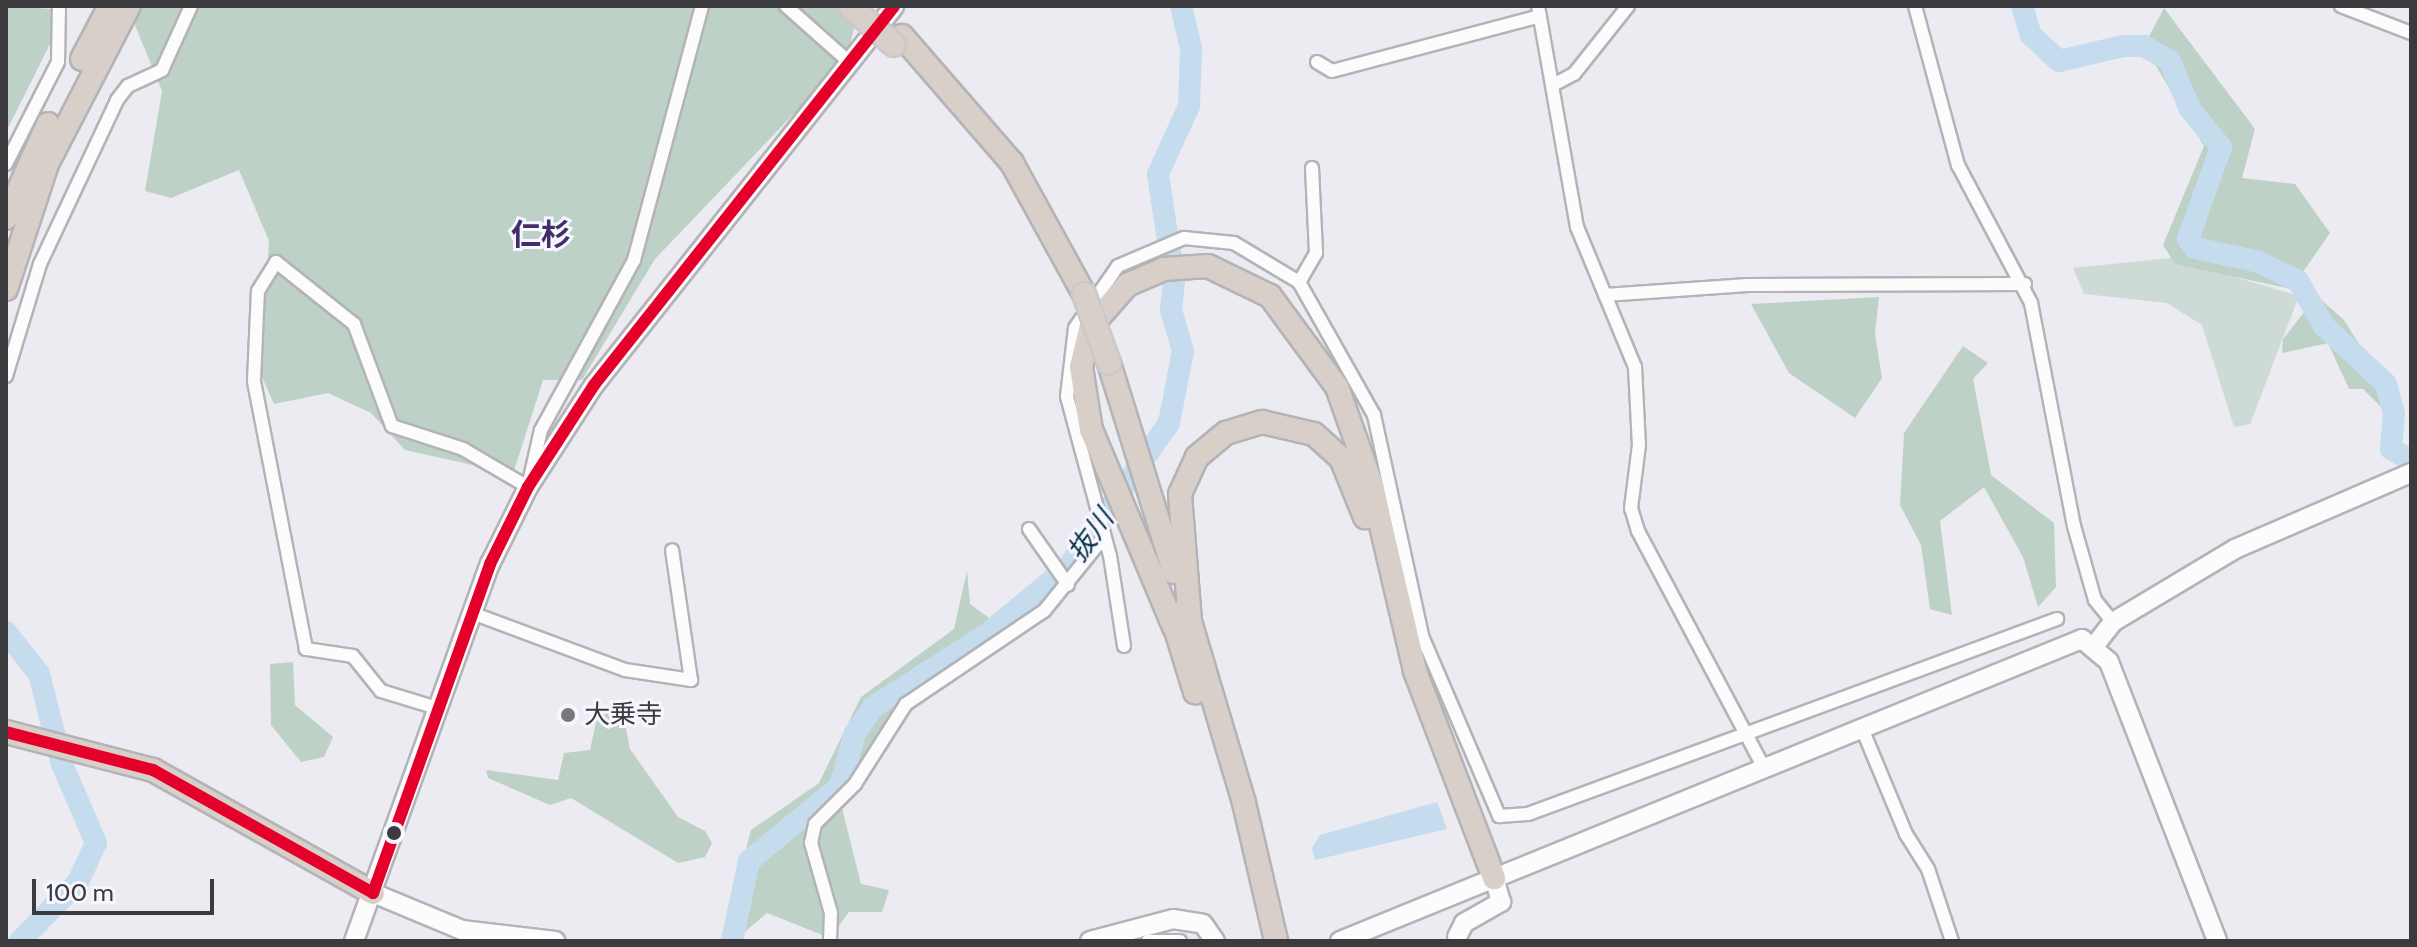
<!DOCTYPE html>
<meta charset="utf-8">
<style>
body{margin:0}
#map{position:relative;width:2417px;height:947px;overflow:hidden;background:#ebebf1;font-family:Cabin,"Noto Sans JP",sans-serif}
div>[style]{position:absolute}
.green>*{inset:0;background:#cedad5}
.forest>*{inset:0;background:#bed1c7}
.water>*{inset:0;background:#c5dcee}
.river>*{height:22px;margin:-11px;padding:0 11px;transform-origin:11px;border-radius:11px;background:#c5dcee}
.roads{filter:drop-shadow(2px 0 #b3b3b8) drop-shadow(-2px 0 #b3b3b8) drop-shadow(0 2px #b3b3b8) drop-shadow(0 -2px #b3b3b8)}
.street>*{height:12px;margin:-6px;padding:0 6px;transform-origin:6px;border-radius:6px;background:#fcfcfd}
.secondary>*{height:18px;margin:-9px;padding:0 9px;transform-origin:9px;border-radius:9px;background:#fcfcfd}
.highway>*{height:22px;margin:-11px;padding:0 11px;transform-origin:11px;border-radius:11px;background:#d8d0c8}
.bridges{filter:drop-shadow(2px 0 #c9c9cc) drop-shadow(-2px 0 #c9c9cc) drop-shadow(0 2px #c9c9cc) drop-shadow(0 -2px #c9c9cc)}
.highway-bridge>*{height:22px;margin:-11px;padding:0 11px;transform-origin:11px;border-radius:11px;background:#d8d0c8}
.bus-1>*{height:12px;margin:-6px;padding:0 6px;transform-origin:6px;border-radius:6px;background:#e4002b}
.dots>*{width:22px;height:22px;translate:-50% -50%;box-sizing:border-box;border:4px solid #f6f6ff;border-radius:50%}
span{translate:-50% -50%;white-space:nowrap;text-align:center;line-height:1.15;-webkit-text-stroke:6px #f6f6ff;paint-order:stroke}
.poi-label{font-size:26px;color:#3b3b3f}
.left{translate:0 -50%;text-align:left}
.water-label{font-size:28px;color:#0c354e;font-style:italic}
.quarter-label{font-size:30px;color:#422d68;font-weight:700}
.frame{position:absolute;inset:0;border:8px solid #3b3b3f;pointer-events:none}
.scale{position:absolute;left:32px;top:879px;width:182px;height:36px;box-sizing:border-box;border:4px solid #3b3b3f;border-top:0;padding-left:10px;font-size:24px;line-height:28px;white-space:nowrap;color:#3b3b3f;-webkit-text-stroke:6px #f6f6ff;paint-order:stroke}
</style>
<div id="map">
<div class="green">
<i style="clip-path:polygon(2171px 258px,2299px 296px,2250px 424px,2234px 427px,2202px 325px,2167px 303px,2084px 294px,2073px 268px)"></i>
</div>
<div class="forest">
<i style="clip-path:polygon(6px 6px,67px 10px,6px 132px)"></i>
<i style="clip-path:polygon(127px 6px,859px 6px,847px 58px,655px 259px,582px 380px,543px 380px,513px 474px,405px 450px,371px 413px,328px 393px,274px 404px,261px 375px,269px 241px,239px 170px,171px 198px,145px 191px,162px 91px)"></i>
<i style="clip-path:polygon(2164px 8px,2255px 129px,2242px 178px,2295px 184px,2330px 233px,2291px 289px,2175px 264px,2163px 245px,2204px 146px,2144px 46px)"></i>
<i style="clip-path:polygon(2317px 296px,2344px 320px,2383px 383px,2382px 408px,2363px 389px,2349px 389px,2328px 343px,2282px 353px,2283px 339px)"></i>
<i style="clip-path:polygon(1879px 297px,1875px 334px,1882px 378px,1855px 418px,1789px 373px,1751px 304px)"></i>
<i style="clip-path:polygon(1963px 346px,1988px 363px,1973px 379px,1991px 475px,2054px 523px,2056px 587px,2038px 607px,2023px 557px,1984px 487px,1940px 521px,1952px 615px,1930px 609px,1921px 545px,1900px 505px,1904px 433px)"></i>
<i style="clip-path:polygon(967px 571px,970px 604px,1004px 629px,978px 659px,909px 711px,842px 808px,861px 884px,889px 890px,882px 912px,849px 912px,830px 938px,767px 913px,745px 932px,733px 901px,751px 830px,819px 783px,861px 697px,954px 629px)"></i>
<i style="clip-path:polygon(293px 662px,295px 705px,333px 737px,324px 757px,301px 762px,271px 725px,270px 664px)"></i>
<i style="clip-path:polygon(622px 709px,630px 749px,678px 817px,705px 831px,712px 843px,705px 857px,678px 863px,571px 798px,550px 805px,488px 778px,486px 770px,558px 780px,564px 753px,590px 750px,598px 713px)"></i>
</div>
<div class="water">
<i style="clip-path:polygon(1437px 802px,1447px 829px,1315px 860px,1312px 848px,1320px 835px)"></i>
</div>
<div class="river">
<i style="left:2022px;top:6px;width:30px;rotate:73deg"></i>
<i style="left:2031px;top:35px;width:38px;rotate:43deg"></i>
<i style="left:2059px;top:61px;width:66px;rotate:-13.2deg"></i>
<i style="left:2123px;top:46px;width:21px"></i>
<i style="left:2144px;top:46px;width:30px;rotate:30deg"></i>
<i style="left:2170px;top:61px;width:52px;rotate:67.4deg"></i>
<i style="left:2190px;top:109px;width:49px;rotate:50.8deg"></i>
<i style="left:2221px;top:147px;width:98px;rotate:109.7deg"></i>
<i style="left:2188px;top:239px;width:11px;rotate:52deg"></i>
<i style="left:2195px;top:248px;width:66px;rotate:12.3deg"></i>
<i style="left:2259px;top:262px;width:43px;rotate:26deg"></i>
<i style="left:2298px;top:281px;width:52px;rotate:60deg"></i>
<i style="left:2324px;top:326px;width:85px;rotate:43.1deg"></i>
<i style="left:2386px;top:384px;width:31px;rotate:75deg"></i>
<i style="left:2394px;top:414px;width:35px;rotate:95deg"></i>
<i style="left:2391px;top:449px;width:23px;rotate:29deg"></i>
<i style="left:6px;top:632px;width:53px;rotate:51.8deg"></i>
<i style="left:39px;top:674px;width:93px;rotate:75.7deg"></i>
<i style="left:62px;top:764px;width:86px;rotate:66.7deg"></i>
<i style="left:96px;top:843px;width:43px;rotate:114.8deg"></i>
<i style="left:78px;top:882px;width:83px;rotate:134.5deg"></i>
<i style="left:732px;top:941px;width:82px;rotate:-78deg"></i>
<i style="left:749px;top:861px;width:118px;rotate:-39.5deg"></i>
<i style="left:840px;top:786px;width:55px;rotate:-74.2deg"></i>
<i style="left:855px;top:733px;width:32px;rotate:-55deg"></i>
<i style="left:873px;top:707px;width:135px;rotate:-32.6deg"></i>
<i style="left:987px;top:634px;width:105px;rotate:-39.6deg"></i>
<i style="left:1068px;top:567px;width:176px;rotate:-55deg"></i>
<i style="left:1169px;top:423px;width:73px;rotate:-79deg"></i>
<i style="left:1183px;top:351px;width:43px;rotate:-106.3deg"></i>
<i style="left:1171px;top:310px;width:30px;rotate:-84deg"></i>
<i style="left:1174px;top:280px;width:107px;rotate:-98.6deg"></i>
<i style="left:1158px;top:174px;width:75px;rotate:-65.5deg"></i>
<i style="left:1189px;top:106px;width:58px;rotate:-88deg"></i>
<i style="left:1191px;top:48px;width:43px;rotate:-103.4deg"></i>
</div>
<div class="roads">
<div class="street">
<i style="left:786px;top:6px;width:84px;rotate:41.6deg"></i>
<i style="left:1538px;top:6px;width:224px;rotate:80deg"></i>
<i style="left:1577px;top:227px;width:152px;rotate:67.5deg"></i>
<i style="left:1635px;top:367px;width:78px;rotate:87.1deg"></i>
<i style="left:1639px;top:445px;width:64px;rotate:97.2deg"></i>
<i style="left:1631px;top:508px;width:24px;rotate:73deg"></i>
<i style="left:1638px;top:531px;width:266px;rotate:62deg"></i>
<i style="left:1915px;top:6px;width:165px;rotate:74.9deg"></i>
<i style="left:1958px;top:165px;width:156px;rotate:62.1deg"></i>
<i style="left:2031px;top:303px;width:227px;rotate:79.1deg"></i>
<i style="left:2074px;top:526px;width:77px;rotate:74.2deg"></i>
<i style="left:2095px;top:600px;width:28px;rotate:51deg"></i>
<i style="left:2341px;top:6px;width:75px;rotate:21.1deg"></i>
<i style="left:1317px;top:62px;width:17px;rotate:31deg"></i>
<i style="left:1332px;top:71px;width:215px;rotate:-14.8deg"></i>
<i style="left:1553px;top:85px;width:24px;rotate:-28deg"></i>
<i style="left:1574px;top:74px;width:87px;rotate:-51.5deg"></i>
<i style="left:6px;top:164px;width:114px;rotate:-63deg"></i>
<i style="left:58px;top:62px;width:56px;rotate:-89deg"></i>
<i style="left:1312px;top:168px;width:85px;rotate:87.3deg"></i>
<i style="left:1316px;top:253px;width:34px;rotate:120deg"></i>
<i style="left:1299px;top:282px;width:153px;rotate:60.6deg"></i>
<i style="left:1374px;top:415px;width:226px;rotate:77.7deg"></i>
<i style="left:1422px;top:636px;width:196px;rotate:66.8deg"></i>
<i style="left:1499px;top:816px;width:29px;rotate:-4deg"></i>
<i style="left:1528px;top:814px;width:564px;rotate:-20.23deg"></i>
<i style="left:1605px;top:295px;width:143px;rotate:-4deg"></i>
<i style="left:1748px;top:285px;width:277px;rotate:-0.2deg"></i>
<i style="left:6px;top:376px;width:117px;rotate:-73.1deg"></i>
<i style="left:40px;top:264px;width:181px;rotate:-64.8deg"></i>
<i style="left:117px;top:100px;width:18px;rotate:-52deg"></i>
<i style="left:128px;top:86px;width:38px;rotate:-25deg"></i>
<i style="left:162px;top:70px;width:70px;rotate:-65.6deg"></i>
<i style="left:1029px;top:529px;width:68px;rotate:55.1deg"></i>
<i style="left:472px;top:613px;width:163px;rotate:20.4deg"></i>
<i style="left:625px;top:670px;width:67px;rotate:8.6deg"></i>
<i style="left:691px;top:680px;width:131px;rotate:-98.3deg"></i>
<i style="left:1124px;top:646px;width:91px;rotate:-98.8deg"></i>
<i style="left:1110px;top:556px;width:165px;rotate:-105.1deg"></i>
<i style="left:1067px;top:397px;width:69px;rotate:-83.4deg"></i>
<i style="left:1075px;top:328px;width:75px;rotate:-55.3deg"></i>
<i style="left:1118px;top:266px;width:72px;rotate:-23deg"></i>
<i style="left:1184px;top:238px;width:50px;rotate:5.7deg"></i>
<i style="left:1234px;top:243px;width:76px;rotate:31deg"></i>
<i style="left:437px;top:708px;width:59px;rotate:-163.1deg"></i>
<i style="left:381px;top:691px;width:45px;rotate:-128.7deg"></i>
<i style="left:353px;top:656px;width:48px;rotate:-171.5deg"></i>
<i style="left:306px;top:649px;width:273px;rotate:-101deg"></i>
<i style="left:254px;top:381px;width:90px;rotate:-87.5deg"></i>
<i style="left:258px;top:291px;width:34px;rotate:-58deg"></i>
<i style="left:276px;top:262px;width:100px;rotate:38.5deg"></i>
<i style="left:354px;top:324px;width:109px;rotate:69.6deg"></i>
<i style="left:392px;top:426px;width:75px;rotate:17.9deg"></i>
<i style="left:463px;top:449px;width:75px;rotate:30.3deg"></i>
<i style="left:528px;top:487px;width:58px;rotate:-77.2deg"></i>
<i style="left:541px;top:430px;width:194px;rotate:-61.3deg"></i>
<i style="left:634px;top:260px;width:263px;rotate:-75deg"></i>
<i style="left:1861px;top:726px;width:117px;rotate:67.4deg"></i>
<i style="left:1906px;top:834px;width:41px;rotate:57.8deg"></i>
<i style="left:1928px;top:869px;width:76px;rotate:71.6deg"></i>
<i style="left:830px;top:941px;width:28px;rotate:-88deg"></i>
<i style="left:831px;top:913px;width:73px;rotate:-105.9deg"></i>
<i style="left:811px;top:843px;width:19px;rotate:-78deg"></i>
<i style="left:815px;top:824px;width:57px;rotate:-45deg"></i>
<i style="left:855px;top:784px;width:95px;rotate:-57.5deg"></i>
<i style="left:906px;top:704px;width:166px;rotate:-34deg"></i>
<i style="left:1044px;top:611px;width:95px;rotate:-51deg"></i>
<i style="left:1148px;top:941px;width:32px"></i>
</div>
<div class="secondary">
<i style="left:2095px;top:645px;width:29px;rotate:-52deg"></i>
<i style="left:2113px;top:622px;width:142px;rotate:-30.9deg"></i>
<i style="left:2235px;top:549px;width:192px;rotate:-23.4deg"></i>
<i style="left:373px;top:893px;width:96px;rotate:22.6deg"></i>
<i style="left:462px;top:930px;width:94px;rotate:6.7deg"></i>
<i style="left:1457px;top:937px;width:16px;rotate:-63deg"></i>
<i style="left:1464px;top:923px;width:43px;rotate:-29.6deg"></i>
<i style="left:1501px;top:902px;width:25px;rotate:-106deg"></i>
<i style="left:354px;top:941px;width:401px;rotate:-70.2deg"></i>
<i style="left:490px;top:564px;width:86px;rotate:-63.7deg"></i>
<i style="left:528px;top:487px;width:121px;rotate:-57.1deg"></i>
<i style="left:594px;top:385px;width:483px;rotate:-51.6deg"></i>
<i style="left:1090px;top:941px;width:86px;rotate:-14.8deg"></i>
<i style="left:1173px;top:919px;width:30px;rotate:9deg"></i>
<i style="left:1203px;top:924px;width:21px;rotate:55deg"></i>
<i style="left:1340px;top:941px;width:801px;rotate:-22.15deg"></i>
<i style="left:2082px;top:639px;width:35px;rotate:40deg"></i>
<i style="left:2109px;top:662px;width:299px;rotate:68.8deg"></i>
</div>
<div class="highway">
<i style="left:902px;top:36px;width:168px;rotate:49.1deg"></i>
<i style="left:1012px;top:163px;width:149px;rotate:61.2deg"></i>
<i style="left:82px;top:59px;width:60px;rotate:-62.2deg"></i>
<i style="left:6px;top:218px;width:103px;rotate:-65.9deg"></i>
<i style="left:6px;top:289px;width:132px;rotate:-71.8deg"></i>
<i style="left:47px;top:164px;width:178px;rotate:-62.6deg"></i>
<i style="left:1109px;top:363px;width:219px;rotate:72.7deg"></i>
<i style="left:1186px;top:608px;width:203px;rotate:73.4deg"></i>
<i style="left:1244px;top:803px;width:142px;rotate:76.9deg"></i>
<i style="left:1171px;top:614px;width:82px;rotate:72.9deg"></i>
<i style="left:1190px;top:621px;width:127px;rotate:-94.5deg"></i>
<i style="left:1180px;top:494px;width:41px;rotate:-65.3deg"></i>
<i style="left:1197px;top:457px;width:38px;rotate:-40deg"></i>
<i style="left:1226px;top:433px;width:38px;rotate:-17deg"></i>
<i style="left:1262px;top:422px;width:53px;rotate:13deg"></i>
<i style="left:1314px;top:434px;width:36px;rotate:42deg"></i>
<i style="left:1341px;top:458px;width:64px;rotate:67.9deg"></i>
<i style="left:1174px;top:627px;width:214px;rotate:-112.8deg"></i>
<i style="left:1091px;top:430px;width:64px;rotate:-99deg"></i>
<i style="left:1081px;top:367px;width:42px;rotate:-76.3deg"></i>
<i style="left:1091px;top:326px;width:55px;rotate:-48.7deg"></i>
<i style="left:1127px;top:285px;width:40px;rotate:-23.4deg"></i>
<i style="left:1164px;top:269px;width:44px;rotate:-3.9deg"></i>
<i style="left:1208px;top:266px;width:69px;rotate:25.8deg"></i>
<i style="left:1270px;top:296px;width:113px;rotate:53.6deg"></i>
<i style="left:1337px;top:387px;width:102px;rotate:70.5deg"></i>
<i style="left:1371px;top:483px;width:193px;rotate:76.8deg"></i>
<i style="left:1415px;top:671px;width:222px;rotate:69.1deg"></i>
<i style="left:6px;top:732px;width:152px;rotate:14.5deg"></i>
<i style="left:153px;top:770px;width:252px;rotate:29.2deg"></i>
</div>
</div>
<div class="bridges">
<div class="highway-bridge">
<i style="left:851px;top:7px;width:57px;rotate:41.5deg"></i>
<i style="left:1084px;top:294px;width:73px;rotate:70.1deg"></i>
</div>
</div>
<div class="bus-1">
<i style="left:6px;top:732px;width:152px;rotate:14.5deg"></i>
<i style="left:153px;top:770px;width:252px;rotate:29.2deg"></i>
<i style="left:373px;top:893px;width:349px;rotate:-70.4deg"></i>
<i style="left:490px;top:564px;width:86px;rotate:-63.7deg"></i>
<i style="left:528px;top:487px;width:121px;rotate:-57.1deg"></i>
<i style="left:594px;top:385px;width:483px;rotate:-51.6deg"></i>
</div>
<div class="dots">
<i style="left:568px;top:715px;background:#79797d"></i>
<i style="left:394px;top:833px;background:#3b3b3f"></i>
</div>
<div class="poi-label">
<span class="left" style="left:584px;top:715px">大乗寺</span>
</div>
<div class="water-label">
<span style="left:1090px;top:535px;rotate:-54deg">抜川</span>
</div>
<div class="quarter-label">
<span style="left:541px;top:235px">仁杉</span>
</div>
<div class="frame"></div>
<div class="scale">100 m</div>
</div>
